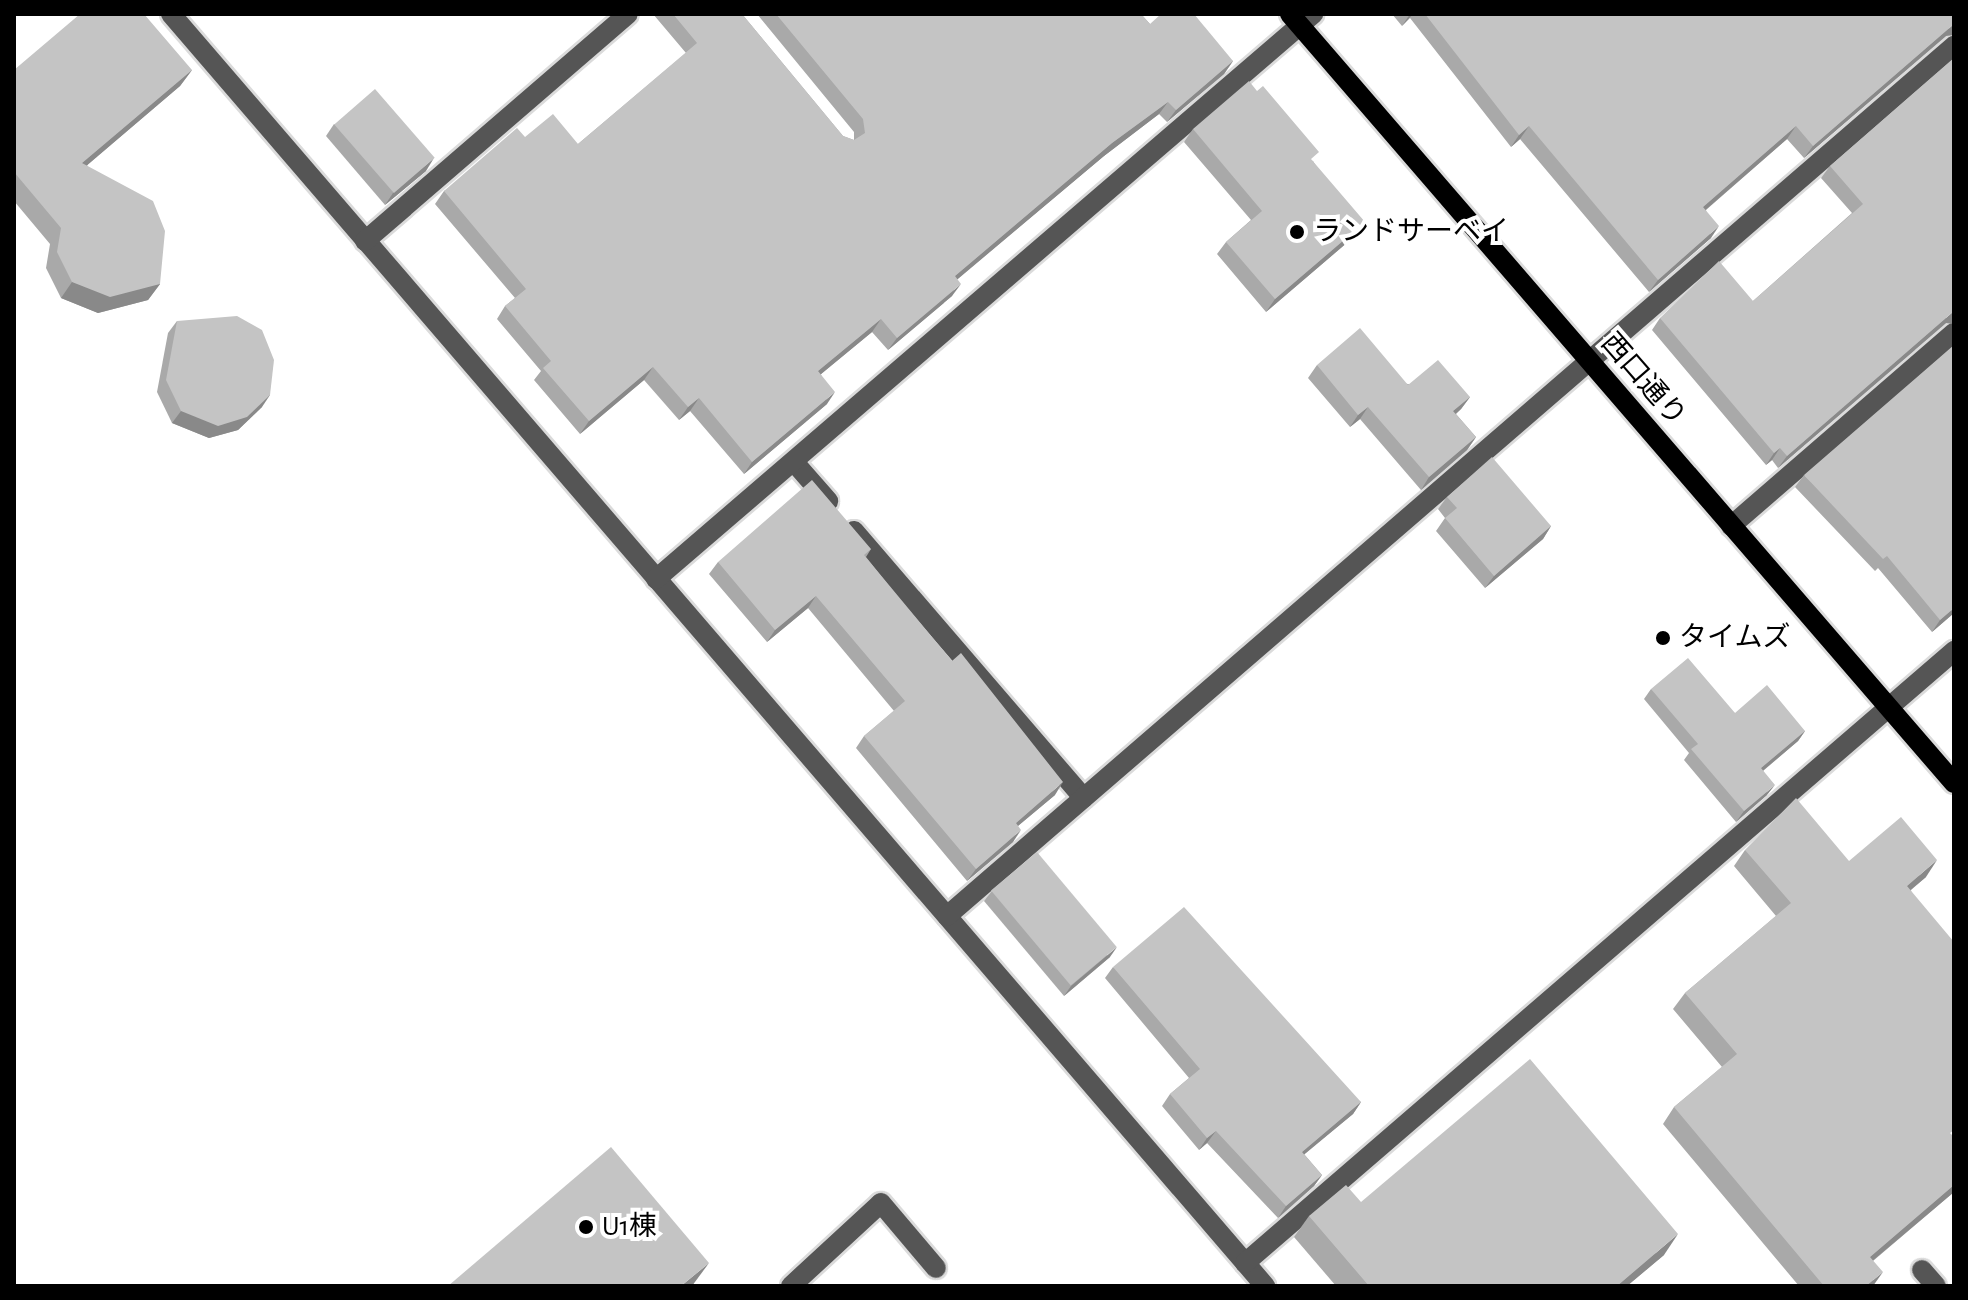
<!DOCTYPE html>
<meta charset="utf-8">
<style>
body{margin:0}
#map{position:relative;width:1968px;height:1300px;overflow:hidden;background:#fff;font-family:"Alegreya Sans","Noto Sans JP",sans-serif}
div>[style]{position:absolute}
.roads{filter:drop-shadow(2px 0 #dbdbdb) drop-shadow(-2px 0 #dbdbdb) drop-shadow(0 2px #dbdbdb) drop-shadow(0 -2px #dbdbdb)}
.minor>*{height:20px;margin:-10px;padding:0 10px;transform-origin:10px;border-radius:10px;background:#555}
.major>*{height:20px;margin:-10px;padding:0 10px;transform-origin:10px;border-radius:10px;background:#000}
.wall>*{inset:0;background:#a9a9a9}
.shaded-wall>*{inset:0;background:#898989}
.building>*{inset:0;background:#c4c4c4;transform-origin:0 0}
.dots>*{width:22px;height:22px;translate:-50% -50%;box-sizing:border-box;border:4px solid #fff;border-radius:50%}
span{translate:-50% -50%;white-space:nowrap;text-align:center;line-height:1.15;-webkit-text-stroke:8px #fff;paint-order:stroke}
.poi-label{font-size:28px;color:#000}
.left{translate:0 -50%;text-align:left}
.street-label{font-size:28px;color:#000}
.frame{position:absolute;inset:0;border:16px solid #000;pointer-events:none}
</style>
<div id="map">
<div class="roads">
<div class="minor">
<i style="left:171px;top:14px;width:1678px;rotate:49.3deg"></i>
<i style="left:365px;top:241px;width:347px;rotate:-40.8deg"></i>
<i style="left:794px;top:462px;width:52px;rotate:48.9deg"></i>
<i style="left:1731px;top:526px;width:295px;rotate:-40.9deg"></i>
<i style="left:854px;top:531px;width:352px;rotate:49.3deg"></i>
<i style="left:656px;top:579px;width:867px;rotate:-40.69deg"></i>
<i style="left:947px;top:916px;width:1331px;rotate:-40.83deg"></i>
<i style="left:1245px;top:1263px;width:937px;rotate:-40.8deg"></i>
<i style="left:1922px;top:1270px;width:21px;rotate:49deg"></i>
<i style="left:791px;top:1286px;width:122px;rotate:-42.7deg"></i>
<i style="left:881px;top:1203px;width:85px;rotate:49.8deg"></i>
</div>
<div class="major">
<i style="left:1290px;top:14px;width:1016px;rotate:49.19deg"></i>
</div>
</div>
<div class="wall">
<i style="clip-path:polygon(653px 14px,742px 14px,843px 136px,854px 140px,854px 132px,757px 14px,1141px 14px,1150px 24px,1233px 61px,1224px 74px,1167px 122px,1159px 114px,1104px 156px,957px 279px,952px 296px,888px 350px,872px 332px,821px 374px,827px 404px,744px 474px,690px 411px,679px 420px,644px 380px,580px 434px,534px 380px,541px 371px,497px 319px,505px 306px,515px 298px,435px 204px,444px 191px,525px 137px,578px 144px,686px 53px)"></i>
<i style="clip-path:polygon(1392px 14px,1954px 14px,1946px 36px,1804px 158px,1787px 139px,1706px 210px,1711px 238px,1649px 292px,1520px 139px,1511px 147px,1410px 18px,1402px 26px)"></i>
<i style="clip-path:polygon(1954px 58px,1946px 323px,1778px 468px,1772px 460px,1766px 465px,1652px 330px,1660px 318px,1753px 301px,1852px 213px,1821px 178px,1830px 166px)"></i>
<i style="clip-path:polygon(14px 70px,192px 70px,180px 86px,87px 165px,160px 284px,148px 300px,98px 313px,61px 298px,46px 268px,50px 244px,14px 201px)"></i>
<i style="clip-path:polygon(334px 124px,426px 171px,385px 205px,326px 136px)"></i>
<i style="clip-path:polygon(1193px 129px,1313px 161px,1356px 235px,1266px 312px,1217px 254px,1226px 242px,1251px 220px,1184px 142px)"></i>
<i style="clip-path:polygon(177px 321px,262px 407px,238px 430px,209px 438px,172px 423px,157px 392px,168px 333px)"></i>
<i style="clip-path:polygon(1317px 365px,1470px 397px,1461px 409px,1456px 414px,1476px 437px,1467px 450px,1421px 490px,1360px 419px,1350px 427px,1308px 378px)"></i>
<i style="clip-path:polygon(1804px 475px,1954px 613px,1932px 632px,1878px 568px,1875px 571px,1795px 487px)"></i>
<i style="clip-path:polygon(1447px 497px,1551px 526px,1543px 539px,1485px 588px,1436px 531px,1445px 518px,1438px 509px)"></i>
<i style="clip-path:polygon(871px 549px,866px 557px,1055px 795px,1018px 826px,1013px 842px,967px 881px,856px 748px,864px 736px,894px 711px,808px 608px,767px 642px,709px 574px,718px 562px)"></i>
<i style="clip-path:polygon(1651px 689px,1735px 713px,1805px 731px,1798px 741px,1763px 771px,1767px 795px,1736px 822px,1684px 760px,1689px 753px,1644px 699px)"></i>
<i style="clip-path:polygon(1745px 850px,1849px 861px,1926px 877px,1911px 890px,1954px 1192px,1873px 1261px,1873px 1286px,1799px 1286px,1663px 1124px,1674px 1107px,1722px 1067px,1673px 1009px,1685px 993px,1776px 916px,1734px 866px)"></i>
<i style="clip-path:polygon(992px 891px,1110px 957px,1064px 996px,984px 901px)"></i>
<i style="clip-path:polygon(1113px 967px,1361px 1102px,1353px 1114px,1304px 1154px,1322px 1175px,1314px 1186px,1278px 1218px,1207px 1143px,1199px 1150px,1162px 1106px,1170px 1094px,1189px 1078px,1105px 978px)"></i>
<i style="clip-path:polygon(1361px 1202px,1664px 1255px,1627px 1286px,1336px 1286px,1294px 1237px,1309px 1216px)"></i>
</div>
<div class="shaded-wall">
<i style="clip-path:polygon(1410px 14px,1413px 14px,1402px 26px)"></i>
<i style="clip-path:polygon(1954px 24px,1954px 35px,1946px 36px,1804px 158px,1813px 146px)"></i>
<i style="clip-path:polygon(1233px 61px,1224px 74px,1167px 122px,1176px 110px)"></i>
<i style="clip-path:polygon(192px 70px,180px 86px,71px 179px,82px 163px)"></i>
<i style="clip-path:polygon(1168px 102px,1159px 114px,1104px 156px,946px 289px,955px 276px,1112px 143px)"></i>
<i style="clip-path:polygon(1529px 126px,1520px 139px,1511px 147px,1519px 135px)"></i>
<i style="clip-path:polygon(1796px 126px,1787px 139px,1695px 219px,1703px 207px)"></i>
<i style="clip-path:polygon(434px 158px,426px 171px,385px 205px,393px 193px)"></i>
<i style="clip-path:polygon(1365px 222px,1356px 235px,1266px 312px,1275px 299px)"></i>
<i style="clip-path:polygon(1719px 226px,1711px 238px,1649px 292px,1658px 280px)"></i>
<i style="clip-path:polygon(72px 282px,160px 284px,148px 300px,98px 313px,61px 298px)"></i>
<i style="clip-path:polygon(961px 284px,952px 296px,888px 350px,897px 338px)"></i>
<i style="clip-path:polygon(1954px 311px,1954px 324px,1946px 323px,1778px 468px,1787px 456px)"></i>
<i style="clip-path:polygon(881px 319px,872px 332px,809px 384px,818px 371px)"></i>
<i style="clip-path:polygon(653px 367px,644px 380px,580px 434px,589px 421px)"></i>
<i style="clip-path:polygon(835px 392px,827px 404px,744px 474px,752px 462px)"></i>
<i style="clip-path:polygon(270px 395px,262px 407px,238px 430px,209px 438px,172px 423px,181px 411px)"></i>
<i style="clip-path:polygon(1470px 397px,1461px 409px,1445px 423px,1453px 411px)"></i>
<i style="clip-path:polygon(699px 398px,690px 411px,679px 420px,688px 407px)"></i>
<i style="clip-path:polygon(1368px 407px,1360px 419px,1350px 427px,1358px 415px)"></i>
<i style="clip-path:polygon(1476px 437px,1467px 450px,1421px 490px,1429px 477px)"></i>
<i style="clip-path:polygon(1780px 448px,1772px 460px,1766px 465px,1774px 453px)"></i>
<i style="clip-path:polygon(1551px 526px,1543px 539px,1485px 588px,1494px 576px)"></i>
<i style="clip-path:polygon(816px 596px,808px 608px,767px 642px,775px 630px)"></i>
<i style="clip-path:polygon(1954px 608px,1954px 613px,1932px 632px,1940px 620px)"></i>
<i style="clip-path:polygon(1805px 731px,1798px 741px,1753px 779px,1761px 768px)"></i>
<i style="clip-path:polygon(1063px 782px,1055px 795px,1007px 835px,1016px 823px)"></i>
<i style="clip-path:polygon(1775px 785px,1767px 795px,1736px 822px,1744px 811px)"></i>
<i style="clip-path:polygon(1021px 830px,1013px 842px,967px 881px,976px 869px)"></i>
<i style="clip-path:polygon(1937px 860px,1926px 877px,1896px 902px,1907px 886px)"></i>
<i style="clip-path:polygon(1117px 947px,1110px 957px,1064px 996px,1071px 986px)"></i>
<i style="clip-path:polygon(1361px 1102px,1353px 1114px,1294px 1163px,1302px 1152px)"></i>
<i style="clip-path:polygon(1216px 1131px,1207px 1143px,1199px 1150px,1207px 1138px)"></i>
<i style="clip-path:polygon(1322px 1175px,1314px 1186px,1278px 1218px,1286px 1206px)"></i>
<i style="clip-path:polygon(1954px 1185px,1954px 1192px,1858px 1273px,1870px 1257px)"></i>
<i style="clip-path:polygon(1678px 1234px,1664px 1255px,1627px 1286px,1617px 1286px)"></i>
<i style="clip-path:polygon(709px 1263px,692px 1286px,681px 1286px)"></i>
<i style="clip-path:polygon(1883px 1272px,1873px 1286px,1866px 1286px)"></i>
</div>
<div class="building">
<i style="clip-path:polygon(80px 14px,144px 14px,192px 70px,82px 163px,153px 201px,165px 231px,160px 284px,110px 297px,72px 282px,57px 252px,61px 228px,14px 172px,14px 70px)"></i>
<i style="clip-path:polygon(673px 14px,742px 14px,843px 136px,854px 140px,865px 133px,863px 119px,776px 14px,1141px 14px,1150px 24px,1161px 14px,1194px 14px,1233px 61px,1176px 110px,1168px 102px,1112px 143px,955px 276px,961px 284px,897px 338px,881px 319px,818px 371px,835px 392px,752px 462px,699px 398px,688px 407px,653px 367px,589px 421px,543px 368px,551px 361px,505px 306px,526px 289px,444px 191px,517px 128px,525px 137px,553px 114px,578px 144px,697px 43px)"></i>
<i style="clip-path:polygon(1425px 14px,1954px 14px,1954px 24px,1813px 146px,1796px 126px,1703px 207px,1719px 226px,1658px 280px,1529px 126px,1519px 135px)"></i>
<i style="clip-path:polygon(1954px 58px,1954px 311px,1787px 456px,1780px 448px,1774px 453px,1660px 318px,1719px 261px,1753px 301px,1863px 204px,1830px 166px)"></i>
<i style="clip-path:polygon(1249px 81px,1257px 91px,1263px 86px,1319px 152px,1311px 159px,1365px 222px,1275px 299px,1226px 242px,1262px 211px,1193px 129px)"></i>
<i style="left:375px;top:89px;width:91px;height:54px;rotate:49deg"></i>
<i style="clip-path:polygon(237px 316px,262px 330px,274px 360px,270px 395px,247px 417px,218px 426px,181px 411px,166px 380px,177px 321px)"></i>
<i style="clip-path:polygon(1360px 328px,1408px 385px,1438px 360px,1470px 397px,1453px 411px,1476px 437px,1429px 477px,1368px 407px,1358px 415px,1317px 365px)"></i>
<i style="clip-path:polygon(1954px 345px,1954px 608px,1940px 620px,1887px 556px,1883px 559px,1804px 475px)"></i>
<i style="clip-path:polygon(1492px 457px,1551px 526px,1494px 576px,1445px 518px,1457px 508px,1447px 497px)"></i>
<i style="clip-path:polygon(812px 480px,871px 549px,864px 555px,952px 661px,961px 653px,1063px 782px,1016px 823px,1021px 830px,976px 869px,864px 736px,905px 701px,816px 596px,775px 630px,718px 562px)"></i>
<i style="clip-path:polygon(1688px 658px,1735px 713px,1767px 685px,1805px 731px,1761px 768px,1775px 785px,1744px 811px,1691px 749px,1698px 744px,1651px 689px)"></i>
<i style="clip-path:polygon(1796px 798px,1849px 861px,1901px 817px,1937px 860px,1907px 886px,1954px 942px,1954px 1130px,1950px 1133px,1954px 1137px,1954px 1185px,1870px 1257px,1883px 1272px,1866px 1286px,1824px 1286px,1674px 1107px,1737px 1054px,1685px 993px,1791px 903px,1745px 850px)"></i>
<i style="left:1037px;top:852px;width:124px;height:60px;rotate:50deg"></i>
<i style="clip-path:polygon(1184px 907px,1361px 1102px,1302px 1152px,1322px 1175px,1286px 1206px,1216px 1131px,1207px 1138px,1170px 1094px,1200px 1069px,1113px 967px)"></i>
<i style="clip-path:polygon(1530px 1059px,1678px 1234px,1617px 1286px,1369px 1286px,1309px 1216px,1346px 1185px,1361px 1202px)"></i>
<i style="clip-path:polygon(611px 1147px,709px 1263px,681px 1286px,448px 1286px)"></i>
</div>
<div class="dots">
<i style="left:1297px;top:232px;background:#000"></i>
<i style="left:1663px;top:638px;background:#000"></i>
<i style="left:586px;top:1227px;background:#000"></i>
</div>
<div class="poi-label">
<span class="left" style="left:1313px;top:232px">ランドサーベイ</span>
<span class="left" style="left:1679px;top:638px">タイムズ</span>
<span class="left" style="left:602px;top:1227px">U1棟</span>
</div>
<div class="street-label">
<span style="left:1643px;top:380px;rotate:49deg">西口通り</span>
</div>
<div class="frame"></div>
</div>
